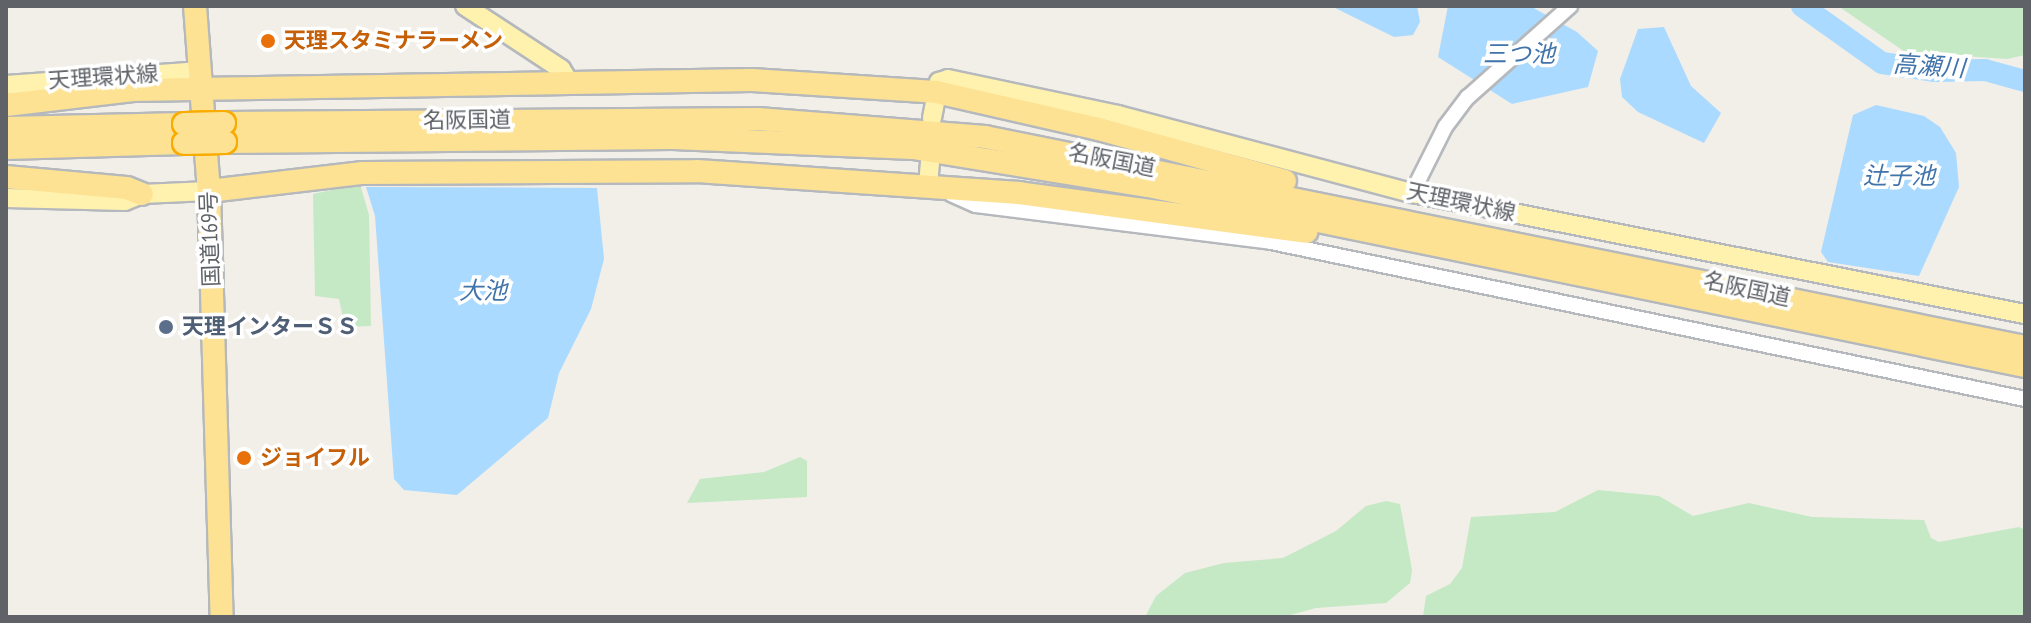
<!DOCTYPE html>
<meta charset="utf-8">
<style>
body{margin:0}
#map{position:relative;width:2031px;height:623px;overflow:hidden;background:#f1efe8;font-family:"PT Sans Narrow","Noto Sans JP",sans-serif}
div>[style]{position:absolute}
.green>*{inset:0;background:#c5e8c5}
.water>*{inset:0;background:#aadaff}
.river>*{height:22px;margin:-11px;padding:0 11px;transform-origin:11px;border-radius:11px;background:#aadaff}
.roads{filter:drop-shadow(2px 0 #b5b8bc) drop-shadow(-2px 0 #b5b8bc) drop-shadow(0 2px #b5b8bc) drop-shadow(0 -2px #b5b8bc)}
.minor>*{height:14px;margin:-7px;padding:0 7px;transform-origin:7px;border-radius:7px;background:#fff}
.major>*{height:18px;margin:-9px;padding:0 9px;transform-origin:9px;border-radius:9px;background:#fff2af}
.highway>*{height:22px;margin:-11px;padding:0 11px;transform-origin:11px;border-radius:11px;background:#fde293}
.bridges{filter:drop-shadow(2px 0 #f9ab00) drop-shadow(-2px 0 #f9ab00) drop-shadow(0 2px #f9ab00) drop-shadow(0 -2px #f9ab00)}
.highway-bridge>*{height:22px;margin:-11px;padding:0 11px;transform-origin:11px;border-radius:11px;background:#fde293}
.dots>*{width:22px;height:22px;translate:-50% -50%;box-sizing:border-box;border:4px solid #fff;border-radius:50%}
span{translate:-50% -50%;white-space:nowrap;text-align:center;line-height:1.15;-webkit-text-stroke:7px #fff;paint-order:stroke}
.food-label{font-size:22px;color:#c56008;font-weight:700}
.left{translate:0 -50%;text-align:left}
.street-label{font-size:22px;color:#5f6368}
.service-label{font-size:22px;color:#4e5e75;font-weight:700}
.water-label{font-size:24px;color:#4174aa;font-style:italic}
.frame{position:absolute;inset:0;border:8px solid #5f6368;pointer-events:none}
</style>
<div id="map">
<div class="green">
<i style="clip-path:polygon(1838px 6px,2025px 6px,2025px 55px,2007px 59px,1905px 52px)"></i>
<i style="clip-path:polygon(360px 184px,369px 215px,371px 326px,345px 327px,339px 299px,315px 296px,313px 194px)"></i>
<i style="clip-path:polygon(800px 457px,807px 461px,807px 497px,687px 503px,700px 479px,764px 472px)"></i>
<i style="clip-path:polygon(1598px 490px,1659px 496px,1693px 516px,1749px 503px,1812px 517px,1924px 520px,1931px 538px,1939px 542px,2019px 527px,2025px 530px,2025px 617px,1423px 617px,1426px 596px,1450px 584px,1462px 568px,1471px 517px,1555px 512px)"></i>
<i style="clip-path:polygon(1386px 501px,1400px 504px,1412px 570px,1410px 583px,1386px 603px,1316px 608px,1283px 617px,1145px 617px,1156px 596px,1185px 573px,1224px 563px,1283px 558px,1336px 531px,1366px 506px)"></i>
</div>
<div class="water">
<i style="clip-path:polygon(1331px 6px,1417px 6px,1420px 22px,1413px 35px,1394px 37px)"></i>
<i style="clip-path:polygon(1448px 6px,1530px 6px,1577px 32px,1598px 51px,1588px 87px,1512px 104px,1438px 57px)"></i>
<i style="clip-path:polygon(1664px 27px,1691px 86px,1721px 113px,1704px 143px,1638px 112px,1622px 97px,1620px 79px,1638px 29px)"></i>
<i style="clip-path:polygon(1876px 105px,1924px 116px,1940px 127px,1956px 153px,1959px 187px,1919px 276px,1828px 262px,1821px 252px,1853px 115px)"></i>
<i style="clip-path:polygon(366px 187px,597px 188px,604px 259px,591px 309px,559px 373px,548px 418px,457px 495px,404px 490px,394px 479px,375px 216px)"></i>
</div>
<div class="river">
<i style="left:1802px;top:6px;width:98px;rotate:35.5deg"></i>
<i style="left:1882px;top:63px;width:54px;rotate:8.6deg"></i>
<i style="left:1935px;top:71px;width:50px;rotate:-1.1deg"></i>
<i style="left:1985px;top:70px;width:41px;rotate:15.4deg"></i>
</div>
<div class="roads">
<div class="minor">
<i style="left:1412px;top:193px;width:74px;rotate:-63.4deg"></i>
<i style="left:1445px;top:127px;width:38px;rotate:-53deg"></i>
<i style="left:1468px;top:97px;width:137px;rotate:-41.7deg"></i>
<i style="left:951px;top:194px;width:27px;rotate:24deg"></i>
<i style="left:976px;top:205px;width:297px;rotate:7.1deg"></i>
<i style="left:1271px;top:242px;width:770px;rotate:11.76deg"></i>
</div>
<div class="major">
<i style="left:465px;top:6px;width:115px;rotate:33.3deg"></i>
<i style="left:561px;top:69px;width:15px;rotate:58deg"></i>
<i style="left:6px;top:85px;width:196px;rotate:-4.1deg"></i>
<i style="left:932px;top:118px;width:37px;rotate:-79deg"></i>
<i style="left:939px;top:82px;width:9px;rotate:-18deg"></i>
<i style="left:948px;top:79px;width:174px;rotate:12deg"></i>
<i style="left:1118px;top:115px;width:304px;rotate:14.9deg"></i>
<i style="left:1412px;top:193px;width:625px;rotate:11.17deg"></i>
<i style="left:928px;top:185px;width:23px;rotate:-85deg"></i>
<i style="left:6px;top:198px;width:119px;rotate:1.4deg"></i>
<i style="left:125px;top:201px;width:18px;rotate:-22deg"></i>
<i style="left:142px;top:194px;width:67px;rotate:-2.6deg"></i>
</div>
<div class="highway">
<i style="left:195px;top:6px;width:186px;rotate:85.7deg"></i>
<i style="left:209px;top:191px;width:426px;rotate:88.3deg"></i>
<i style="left:6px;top:105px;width:128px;rotate:-6.7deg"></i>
<i style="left:133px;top:90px;width:619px;rotate:-0.93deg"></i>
<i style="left:752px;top:80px;width:184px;rotate:3.7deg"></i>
<i style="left:936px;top:92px;width:167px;rotate:12.8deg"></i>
<i style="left:1099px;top:129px;width:193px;rotate:15.6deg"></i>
<i style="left:224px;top:123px;width:534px;rotate:-0.43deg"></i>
<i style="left:758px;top:119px;width:228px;rotate:4.5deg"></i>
<i style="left:985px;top:137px;width:1061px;rotate:11.42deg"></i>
<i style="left:6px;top:128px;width:178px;rotate:-1.3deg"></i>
<i style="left:225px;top:142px;width:448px;rotate:-0.5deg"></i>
<i style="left:673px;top:138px;width:240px;rotate:2.4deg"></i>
<i style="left:913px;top:148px;width:238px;rotate:9.2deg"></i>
<i style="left:1148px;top:186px;width:895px;rotate:11.6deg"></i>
<i style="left:6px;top:148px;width:178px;rotate:-1.6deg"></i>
<i style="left:6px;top:177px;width:121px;rotate:5.2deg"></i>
<i style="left:127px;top:188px;width:16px;rotate:22deg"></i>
<i style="left:209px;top:191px;width:155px;rotate:-6.7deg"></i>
<i style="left:363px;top:173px;width:334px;rotate:-0.3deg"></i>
<i style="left:697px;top:171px;width:323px;rotate:3.9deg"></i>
<i style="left:1019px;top:193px;width:290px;rotate:7.7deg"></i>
</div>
</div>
<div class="bridges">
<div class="highway-bridge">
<i style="left:184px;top:124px;width:40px;rotate:-1.4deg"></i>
<i style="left:184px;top:143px;width:41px;rotate:-1.4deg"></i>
</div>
</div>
<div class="dots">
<i style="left:268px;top:41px;background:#e8710a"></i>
<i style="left:166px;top:327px;background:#5c6f8a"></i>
<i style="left:244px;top:458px;background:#e8710a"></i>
</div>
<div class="food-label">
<span class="left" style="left:284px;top:41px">天理スタミナラーメン</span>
<span class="left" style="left:260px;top:458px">ジョイフル</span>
</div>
<div class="street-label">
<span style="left:103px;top:77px;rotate:-4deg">天理環状線</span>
<span style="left:467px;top:120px;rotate:-1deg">名阪国道</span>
<span style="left:1112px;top:160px;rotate:11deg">名阪国道</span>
<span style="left:1461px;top:202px;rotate:12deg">天理環状線</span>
<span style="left:210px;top:239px;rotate:-92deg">国道169号</span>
<span style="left:1747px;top:289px;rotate:12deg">名阪国道</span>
</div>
<div class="service-label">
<span class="left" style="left:182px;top:327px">天理インターＳＳ</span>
</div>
<div class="water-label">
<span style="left:1519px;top:54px">三つ池</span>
<span style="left:1929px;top:66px;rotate:4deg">高瀬川</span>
<span style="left:1899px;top:176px">辻子池</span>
<span style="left:483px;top:291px">大池</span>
</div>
<div class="frame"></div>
</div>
